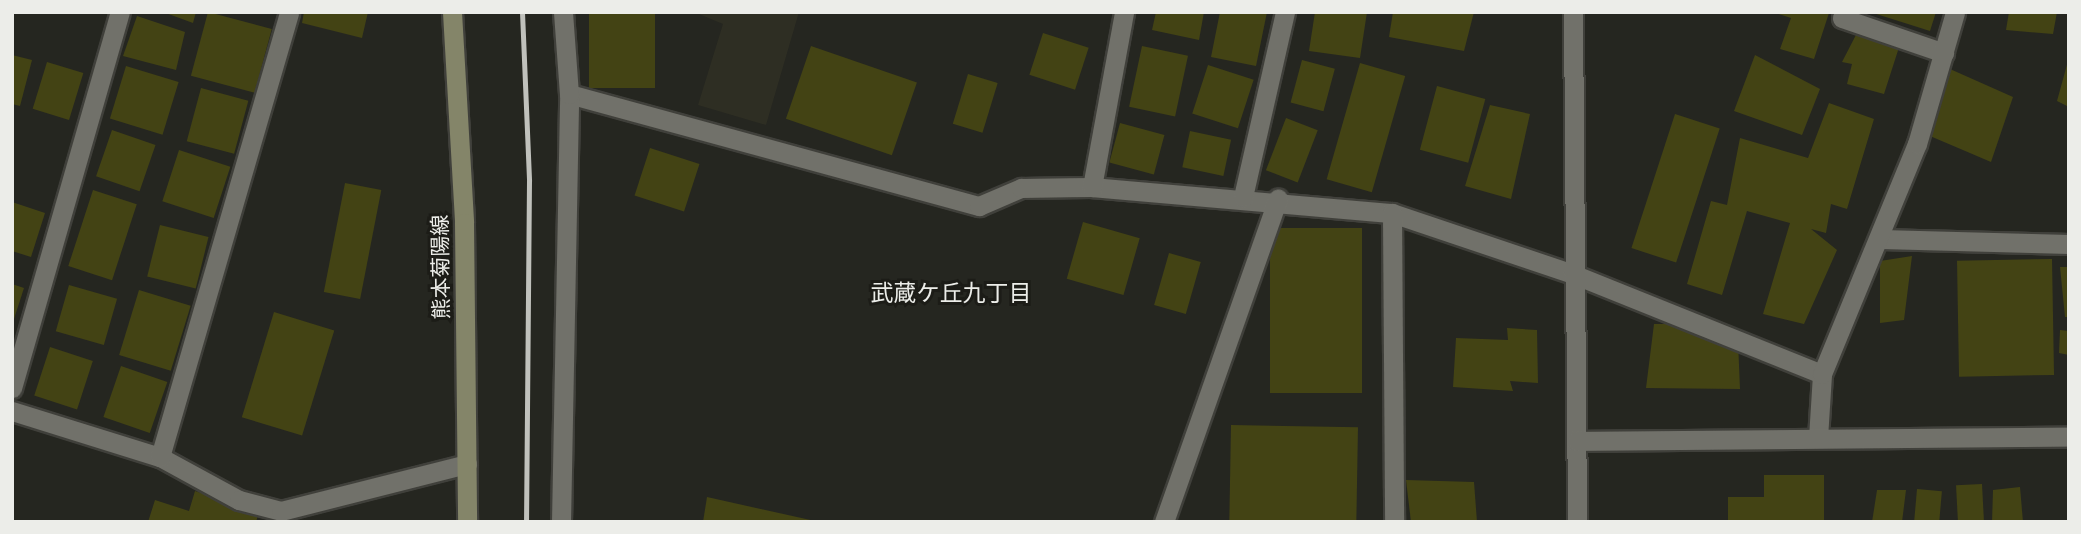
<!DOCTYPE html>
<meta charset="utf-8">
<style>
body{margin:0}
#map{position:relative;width:2081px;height:534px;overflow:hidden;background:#252620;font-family:Raleway,"Noto Sans JP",sans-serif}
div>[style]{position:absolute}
.built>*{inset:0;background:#2e2e23}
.building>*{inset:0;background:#434314;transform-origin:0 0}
.roads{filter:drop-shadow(2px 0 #40403b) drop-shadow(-2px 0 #40403b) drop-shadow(0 2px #40403b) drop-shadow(0 -2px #40403b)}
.minor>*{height:19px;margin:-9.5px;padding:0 9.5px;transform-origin:9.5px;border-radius:9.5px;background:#71716a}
.tertiary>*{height:19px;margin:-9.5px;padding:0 9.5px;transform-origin:9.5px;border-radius:9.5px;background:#71716a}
.secondary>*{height:19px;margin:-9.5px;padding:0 9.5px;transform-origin:9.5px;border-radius:9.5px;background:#848569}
.rail>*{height:5px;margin:-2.5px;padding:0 2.5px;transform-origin:2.5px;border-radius:2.5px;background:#c0c1bc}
span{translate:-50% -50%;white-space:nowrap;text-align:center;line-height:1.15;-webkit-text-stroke:6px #1c1c17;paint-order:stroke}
.street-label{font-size:21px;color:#ecede9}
.neighbourhood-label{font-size:23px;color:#ecede9}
.frame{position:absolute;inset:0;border:14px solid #ecede9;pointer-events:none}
</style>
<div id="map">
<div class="built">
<i style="clip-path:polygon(694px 12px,799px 12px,766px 125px,698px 105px,723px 24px)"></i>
</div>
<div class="building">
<i style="clip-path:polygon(163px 12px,196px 12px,193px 23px)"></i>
<i style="left:208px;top:12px;width:66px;height:66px;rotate:15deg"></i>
<i style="clip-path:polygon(304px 12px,368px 12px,362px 38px,302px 23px)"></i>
<i style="left:589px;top:12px;width:66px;height:76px"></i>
<i style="clip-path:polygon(1156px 12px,1204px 12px,1199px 40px,1152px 30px)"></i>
<i style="clip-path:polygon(1220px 12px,1267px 12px,1256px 66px,1211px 57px)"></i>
<i style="clip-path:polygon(1315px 12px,1367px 12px,1360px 58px,1309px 51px)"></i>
<i style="clip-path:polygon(1393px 12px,1474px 12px,1464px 51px,1389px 37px)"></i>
<i style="clip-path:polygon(1773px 12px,1829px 13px,1814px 59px,1780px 49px,1791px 18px)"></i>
<i style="clip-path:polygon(1870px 12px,1936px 12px,1930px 31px)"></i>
<i style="clip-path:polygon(2009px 12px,2057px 12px,2053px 34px,2006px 30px)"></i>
<i style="clip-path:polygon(137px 16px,185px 32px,176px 70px,123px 56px)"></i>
<i style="clip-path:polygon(1858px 31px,1902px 38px,1884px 94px,1847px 84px,1852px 64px,1842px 62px)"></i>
<i style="left:1043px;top:33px;width:48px;height:44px;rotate:18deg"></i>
<i style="left:811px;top:46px;width:112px;height:77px;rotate:19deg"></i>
<i style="left:1142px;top:46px;width:47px;height:62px;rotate:12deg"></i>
<i style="clip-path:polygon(12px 55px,32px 60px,20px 106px,12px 104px)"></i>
<i style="clip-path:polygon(1755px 55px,1820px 89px,1802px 135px,1734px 111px)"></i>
<i style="left:1302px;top:60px;width:34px;height:44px;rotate:15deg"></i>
<i style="clip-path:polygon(2068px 61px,2069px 61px,2069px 107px,2057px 101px)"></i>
<i style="left:47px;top:62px;width:38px;height:49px;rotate:17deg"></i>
<i style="left:1360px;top:63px;width:47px;height:121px;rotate:16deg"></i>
<i style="left:1208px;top:65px;width:48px;height:51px;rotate:18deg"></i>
<i style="left:126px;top:66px;width:55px;height:55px;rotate:17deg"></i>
<i style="clip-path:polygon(1950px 69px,2013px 97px,1991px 162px,1930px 136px)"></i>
<i style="left:968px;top:74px;width:31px;height:52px;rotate:17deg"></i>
<i style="left:1437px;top:86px;width:50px;height:66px;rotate:15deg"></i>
<i style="left:201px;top:88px;width:49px;height:55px;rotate:15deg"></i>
<i style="clip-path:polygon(1829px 103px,1874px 119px,1847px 209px,1831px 204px,1826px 233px,1811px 229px,1837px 250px,1804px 324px,1763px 314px,1790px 223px,1747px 211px,1722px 295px,1687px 284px,1711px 201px,1727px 205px,1740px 138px,1808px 158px)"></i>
<i style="clip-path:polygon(1490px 105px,1530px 114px,1511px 199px,1465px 186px)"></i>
<i style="left:1675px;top:114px;width:47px;height:141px;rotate:18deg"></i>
<i style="left:1286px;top:118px;width:34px;height:56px;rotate:21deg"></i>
<i style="left:1120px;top:123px;width:46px;height:41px;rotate:15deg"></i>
<i style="left:112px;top:130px;width:46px;height:49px;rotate:19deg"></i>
<i style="left:1190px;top:131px;width:42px;height:37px;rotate:12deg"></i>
<i style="left:650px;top:148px;width:52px;height:50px;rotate:18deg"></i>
<i style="left:179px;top:150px;width:54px;height:54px;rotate:18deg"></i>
<i style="left:345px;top:183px;width:37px;height:111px;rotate:11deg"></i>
<i style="left:93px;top:190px;width:46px;height:80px;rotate:18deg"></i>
<i style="clip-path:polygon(12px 202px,45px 213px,31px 257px,12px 251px)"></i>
<i style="left:1083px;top:222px;width:59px;height:59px;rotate:16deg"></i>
<i style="left:160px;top:225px;width:50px;height:53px;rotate:14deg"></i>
<i style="left:1362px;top:228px;width:165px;height:92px;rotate:90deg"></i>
<i style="left:1169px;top:253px;width:33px;height:54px;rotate:16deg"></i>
<i style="clip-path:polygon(1912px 256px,1904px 320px,1880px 323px,1880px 261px)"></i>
<i style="left:2052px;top:259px;width:116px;height:95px;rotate:89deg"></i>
<i style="clip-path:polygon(2060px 267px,2069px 267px,2069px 317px,2065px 317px)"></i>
<i style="clip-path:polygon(12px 284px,24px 288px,13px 322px,12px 322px)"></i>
<i style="left:69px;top:285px;width:50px;height:48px;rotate:16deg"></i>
<i style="left:139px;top:290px;width:54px;height:68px;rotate:17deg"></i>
<i style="left:274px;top:312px;width:63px;height:110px;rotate:17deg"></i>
<i style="clip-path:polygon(1654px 324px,1697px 324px,1704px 339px,1738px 341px,1740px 389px,1646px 388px)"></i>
<i style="clip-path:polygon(1507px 328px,1537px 330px,1538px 383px,1510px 381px,1513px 391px,1453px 387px,1456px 338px,1508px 340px)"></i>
<i style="clip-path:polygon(2060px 330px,2069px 331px,2069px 355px,2059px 353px)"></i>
<i style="left:50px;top:347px;width:45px;height:51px;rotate:18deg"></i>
<i style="left:121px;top:366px;width:49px;height:54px;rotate:19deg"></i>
<i style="left:1231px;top:425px;width:127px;height:97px;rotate:1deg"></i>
<i style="clip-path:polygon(1764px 475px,1824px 475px,1824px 522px,1728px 522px,1728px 497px,1764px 497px)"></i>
<i style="clip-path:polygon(1406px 480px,1474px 482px,1477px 522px,1411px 522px)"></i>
<i style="left:1982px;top:484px;width:38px;height:26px;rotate:87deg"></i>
<i style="clip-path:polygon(2020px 487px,2023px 522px,1992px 522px,1993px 490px)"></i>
<i style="left:1917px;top:489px;width:25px;height:33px;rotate:5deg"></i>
<i style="clip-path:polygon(1877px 490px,1906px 490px,1902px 522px,1872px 522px)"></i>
<i style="clip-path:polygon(195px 491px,259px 512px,256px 522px,148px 522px,155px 500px,189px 511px)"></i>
<i style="clip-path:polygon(707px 497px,815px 521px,815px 522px,703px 522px)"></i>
</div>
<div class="roads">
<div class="minor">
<i style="left:1844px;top:12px;width:6px;rotate:108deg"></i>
<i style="left:1842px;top:18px;width:108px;rotate:18.9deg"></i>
<i style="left:569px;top:94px;width:425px;rotate:15.3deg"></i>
<i style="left:979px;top:206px;width:46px;rotate:-23.2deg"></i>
<i style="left:1021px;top:188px;width:71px;rotate:-0.8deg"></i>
<i style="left:1092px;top:187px;width:301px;rotate:5deg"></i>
<i style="left:1392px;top:213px;width:191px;rotate:18.6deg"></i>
<i style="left:1573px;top:274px;width:268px;rotate:21.9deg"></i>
<i style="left:1092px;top:187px;width:178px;rotate:-79.6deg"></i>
<i style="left:1243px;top:197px;width:190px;rotate:-77.2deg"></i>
<i style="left:1392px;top:213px;width:309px;rotate:89.6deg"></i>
<i style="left:1881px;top:239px;width:188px;rotate:1.5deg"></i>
<i style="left:12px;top:388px;width:391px;rotate:-74deg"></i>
<i style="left:12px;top:411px;width:155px;rotate:17.3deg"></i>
<i style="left:160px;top:457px;width:90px;rotate:28.6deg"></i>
<i style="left:239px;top:500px;width:43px;rotate:14.7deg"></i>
<i style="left:281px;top:511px;width:192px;rotate:-14.2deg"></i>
<i style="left:1818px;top:438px;width:64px;rotate:-86.4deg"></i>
<i style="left:1822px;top:374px;width:249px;rotate:-67.6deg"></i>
<i style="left:1917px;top:144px;width:137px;rotate:-73.9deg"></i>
<i style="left:160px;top:457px;width:463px;rotate:-73.8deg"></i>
<i style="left:561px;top:522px;width:428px;rotate:-88.9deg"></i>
<i style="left:569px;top:94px;width:82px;rotate:-94.2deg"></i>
<i style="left:1164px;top:522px;width:343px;rotate:-70.6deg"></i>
</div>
<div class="tertiary">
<i style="left:1573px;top:12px;width:510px;rotate:89.55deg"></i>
<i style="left:1577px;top:441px;width:492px;rotate:-0.5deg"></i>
</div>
<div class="secondary">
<i style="left:452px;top:12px;width:211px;rotate:86.7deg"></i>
<i style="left:464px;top:223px;width:299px;rotate:89.4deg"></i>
</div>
</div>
<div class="rail">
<i style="left:522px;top:12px;width:169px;rotate:87.6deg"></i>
<i style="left:529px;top:181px;width:341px;rotate:90.5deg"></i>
</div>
<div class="street-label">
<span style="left:441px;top:267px;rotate:-91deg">熊本菊陽線</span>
</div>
<div class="neighbourhood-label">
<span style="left:951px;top:293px">武蔵ケ丘九丁目</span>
</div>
<div class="frame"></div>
</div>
